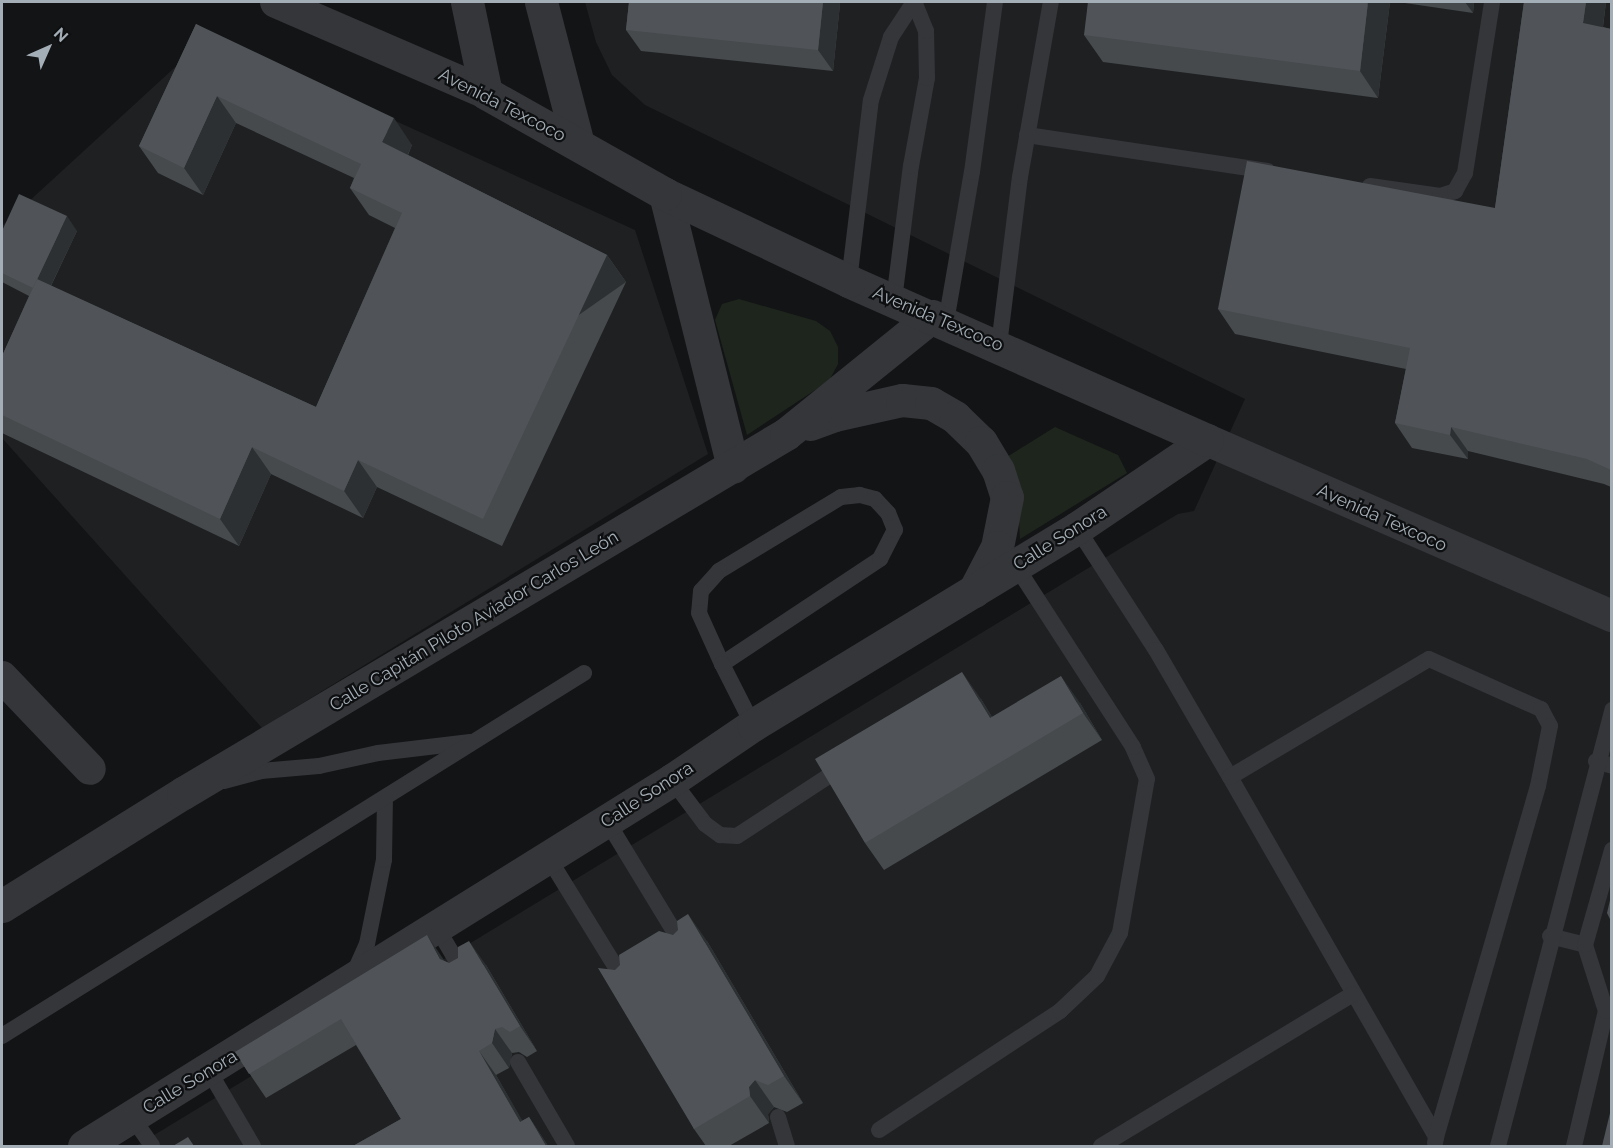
<!DOCTYPE html>
<meta charset="utf-8">
<style>
body{margin:0}
#map{position:relative;width:1613px;height:1148px;overflow:hidden;background:#131415;font-family:Raleway,sans-serif}
div>[style]{position:absolute}
.built>*{inset:0;background:#1f2022}
.green>*{inset:0;background:#1e251d}
.service>*{height:16px;margin:-8px;padding:0 8px;transform-origin:8px;border-radius:8px;background:#34363a}
.minor>*{height:32px;margin:-16px;padding:0 16px;transform-origin:16px;border-radius:16px;background:#34363a}
.tertiary>*{height:33px;margin:-16.5px;padding:0 16.5px;transform-origin:16.5px;border-radius:16.5px;background:#34363a}
.wall>*{inset:0;background:#464a4d}
.shaded-wall>*{inset:0;background:#2d3032;transform-origin:0 0}
.building>*{inset:0;background:#505458}
span{translate:-50% -50%;white-space:nowrap;text-align:center;line-height:1.15;-webkit-text-stroke:4.5px #0e0f10;paint-order:stroke}
.street-label{font-size:18px;color:#a4aeb6}
.frame{position:absolute;inset:0;border:3px solid #a4aeb6;pointer-events:none}
.north{position:absolute;left:18px;top:18px;width:60px;height:60px;-webkit-text-stroke:4px #0e0f10;paint-order:stroke;rotate:45deg;font-size:16px;font-weight:700;line-height:24px;text-align:center;color:#a4aeb6}
.north::after{content:'';display:block;margin:auto;width:21px;height:27px;background:#a4aeb6;clip-path:polygon(50% 0,100% 100%,50% 72%,0 100%)}
</style>
<div id="map">
<div class="built">
<i style="clip-path:polygon(585px 2px,1611px 2px,1611px 1146px,136px 1146px,1118px 550px,1178px 514px,1194px 511px,1245px 399px,645px 105px,612px 75px,596px 42px)"></i>
<i style="clip-path:polygon(209px 36px,635px 230px,708px 454px,262px 728px,2px 438px,2px 226px)"></i>
</div>
<div class="green">
<i style="clip-path:polygon(739px 299px,816px 321px,830px 331px,838px 347px,838px 364px,829px 381px,747px 435px,715px 320px,722px 304px)"></i>
<i style="clip-path:polygon(1055px 427px,1118px 455px,1127px 473px,1020px 539px,1018px 503px,1005px 458px)"></i>
</div>
<div class="service">
<i style="left:1027px;top:135px;width:243px;rotate:8.5deg"></i>
<i style="left:1370px;top:186px;width:71px;rotate:8.1deg"></i>
<i style="left:1440px;top:196px;width:16px;rotate:-18deg"></i>
<i style="left:1455px;top:191px;width:21px;rotate:-61deg"></i>
<i style="left:1465px;top:173px;width:173px;rotate:-81deg"></i>
<i style="left:849px;top:281px;width:182px;rotate:-83.1deg"></i>
<i style="left:871px;top:100px;width:66px;rotate:-72.4deg"></i>
<i style="left:891px;top:37px;width:42px;rotate:-56.7deg"></i>
<i style="left:894px;top:300px;width:135px;rotate:-82.8deg"></i>
<i style="left:911px;top:166px;width:89px;rotate:-79.7deg"></i>
<i style="left:927px;top:78px;width:47px;rotate:-91.2deg"></i>
<i style="left:926px;top:31px;width:31px;rotate:-112deg"></i>
<i style="left:946px;top:322px;width:152px;rotate:-80.2deg"></i>
<i style="left:972px;top:172px;width:172px;rotate:-82.3deg"></i>
<i style="left:999px;top:345px;width:169px;rotate:-82.9deg"></i>
<i style="left:1020px;top:177px;width:178px;rotate:-80deg"></i>
<i style="left:1077px;top:528px;width:145px;rotate:57.1deg"></i>
<i style="left:1156px;top:650px;width:147px;rotate:59.8deg"></i>
<i style="left:1230px;top:777px;width:415px;rotate:60.2deg"></i>
<i style="left:1436px;top:1137px;width:6px;rotate:99deg"></i>
<i style="left:722px;top:664px;width:190px;rotate:-33.6deg"></i>
<i style="left:880px;top:559px;width:33px;rotate:-63deg"></i>
<i style="left:895px;top:530px;width:18px;rotate:-112deg"></i>
<i style="left:888px;top:513px;width:19px;rotate:-133deg"></i>
<i style="left:875px;top:499px;width:16px;rotate:-165deg"></i>
<i style="left:860px;top:495px;width:19px;rotate:174deg"></i>
<i style="left:841px;top:497px;width:143px;rotate:148.8deg"></i>
<i style="left:719px;top:571px;width:27px;rotate:132deg"></i>
<i style="left:701px;top:591px;width:22px;rotate:95deg"></i>
<i style="left:699px;top:613px;width:56px;rotate:65.7deg"></i>
<i style="left:722px;top:664px;width:68px;rotate:63.1deg"></i>
<i style="left:1596px;top:761px;width:17px;rotate:17deg"></i>
<i style="left:1230px;top:777px;width:231px;rotate:-30.7deg"></i>
<i style="left:1429px;top:659px;width:123px;rotate:24.1deg"></i>
<i style="left:1541px;top:709px;width:19px;rotate:62deg"></i>
<i style="left:1550px;top:726px;width:61px;rotate:101.3deg"></i>
<i style="left:1538px;top:786px;width:366px;rotate:106.2deg"></i>
<i style="left:672px;top:780px;width:55px;rotate:53.1deg"></i>
<i style="left:705px;top:824px;width:19px;rotate:36deg"></i>
<i style="left:720px;top:835px;width:17px;rotate:3deg"></i>
<i style="left:737px;top:836px;width:128px;rotate:-33.2deg"></i>
<i style="left:224px;top:781px;width:38px;rotate:-15deg"></i>
<i style="left:261px;top:771px;width:58px;rotate:-4.9deg"></i>
<i style="left:319px;top:766px;width:60px;rotate:-12.4deg"></i>
<i style="left:378px;top:753px;width:93px;rotate:-6.8deg"></i>
<i style="left:607px;top:821px;width:152px;rotate:58.7deg"></i>
<i style="left:548px;top:857px;width:153px;rotate:58.4deg"></i>
<i style="left:436px;top:926px;width:59px;rotate:59.5deg"></i>
<i style="left:1550px;top:936px;width:36px;rotate:14deg"></i>
<i style="left:354px;top:973px;width:32px;rotate:-66deg"></i>
<i style="left:367px;top:944px;width:86px;rotate:-78.6deg"></i>
<i style="left:384px;top:860px;width:61px;rotate:-89.1deg"></i>
<i style="left:2px;top:1036px;width:686px;rotate:-31.95deg"></i>
<i style="left:518px;top:1062px;width:97px;rotate:59.7deg"></i>
<i style="left:209px;top:1071px;width:87px;rotate:59.6deg"></i>
<i style="left:132px;top:1117px;width:35px;rotate:55deg"></i>
<i style="left:778px;top:1117px;width:30px;rotate:73deg"></i>
<i style="left:879px;top:1130px;width:217px;rotate:-33.3deg"></i>
<i style="left:1060px;top:1011px;width:51px;rotate:-43.4deg"></i>
<i style="left:1097px;top:976px;width:49px;rotate:-61.9deg"></i>
<i style="left:1120px;top:933px;width:156px;rotate:-80.1deg"></i>
<i style="left:1147px;top:779px;width:35px;rotate:-114deg"></i>
<i style="left:1133px;top:747px;width:216px;rotate:-122.9deg"></i>
<i style="left:1101px;top:1146px;width:294px;rotate:-31.1deg"></i>
<i style="left:1498px;top:1146px;width:451px;rotate:-75.3deg"></i>
<i style="left:1574px;top:1146px;width:139px;rotate:-76.7deg"></i>
<i style="left:1606px;top:1011px;width:69px;rotate:-107.7deg"></i>
<i style="left:1585px;top:945px;width:99px;rotate:-74.1deg"></i>
</div>
<div class="minor">
<i style="left:276px;top:2px;width:229px;rotate:23.4deg"></i>
<i style="left:1207px;top:440px;width:442px;rotate:23.5deg"></i>
<i style="left:2px;top:677px;width:127px;rotate:46.3deg"></i>
</div>
<div class="tertiary">
<i style="left:541px;top:2px;width:147px;rotate:75.4deg"></i>
<i style="left:665px;top:194px;width:281px;rotate:76deg"></i>
<i style="left:810px;top:424px;width:27px;rotate:-20deg"></i>
<i style="left:835px;top:415px;width:69px;rotate:-12.6deg"></i>
<i style="left:902px;top:400px;width:29px;rotate:6deg"></i>
<i style="left:931px;top:403px;width:28px;rotate:30deg"></i>
<i style="left:955px;top:417px;width:36px;rotate:44deg"></i>
<i style="left:981px;top:442px;width:33px;rotate:59deg"></i>
<i style="left:998px;top:470px;width:28px;rotate:72deg"></i>
<i style="left:1007px;top:497px;width:51px;rotate:101.3deg"></i>
<i style="left:997px;top:547px;width:50px;rotate:117.6deg"></i>
<i style="left:2px;top:906px;width:213px;rotate:-32deg"></i>
<i style="left:183px;top:793px;width:702px;rotate:-30.77deg"></i>
<i style="left:786px;top:434px;width:188px;rotate:-38.9deg"></i>
<i style="left:84px;top:1146px;width:693px;rotate:-31.9deg"></i>
<i style="left:672px;top:780px;width:98px;rotate:-34.2deg"></i>
<i style="left:753px;top:725px;width:379px;rotate:-31.3deg"></i>
<i style="left:1077px;top:528px;width:157px;rotate:-34.1deg"></i>
<i style="left:1207px;top:440px;width:392px;rotate:-156.1deg"></i>
<i style="left:849px;top:281px;width:204px;rotate:-154.7deg"></i>
<i style="left:665px;top:194px;width:206px;rotate:-150.6deg"></i>
<i style="left:486px;top:93px;width:93px;rotate:-101.8deg"></i>
</div>
<div class="wall">
<i style="clip-path:polygon(629px 2px,838px 2px,840px 4px,833px 71px,641px 51px,626px 30px)"></i>
<i style="clip-path:polygon(1390px 2px,1378px 98px,1103px 62px,1084px 35px)"></i>
<i style="clip-path:polygon(1398px 2px,1474px 2px,1473px 13px)"></i>
<i style="clip-path:polygon(1524px 2px,1606px 2px,1603px 27px,1611px 29px,1611px 487px,1604px 484px,1468px 451px,1468px 459px,1412px 448px,1395px 423px,1406px 369px,1235px 334px,1218px 309px,1495px 208px)"></i>
<i style="clip-path:polygon(196px 24px,412px 145px,408px 155px,607px 255px,626px 282px,502px 546px,377px 487px,363px 518px,271px 474px,239px 546px,2px 433px,2px 356px,29px 296px,2px 282px,2px 231px,77px 231px,51px 286px,316px 407px,395px 228px,369px 215px,350px 188px,354px 178px,236px 123px,203px 195px,158px 173px,139px 146px)"></i>
<i style="clip-path:polygon(981px 699px,992px 717px,1080px 703px,1102px 740px,884px 870px,865px 843px)"></i>
<i style="clip-path:polygon(707px 941px,803px 1103px,787px 1112px,774px 1107px,768px 1114px,769px 1123px,729px 1146px,706px 1146px,694px 1129px,615px 970px)"></i>
<i style="clip-path:polygon(444px 961px,449px 963px,486px 965px,537px 1051px,527px 1057px,519px 1052px,512px 1053px,509px 1068px,496px 1075px,522px 1121px,529px 1117px,548px 1146px,353px 1146px,401px 1119px,356px 1045px,266px 1098px,235px 1052px)"></i>
</div>
<div class="shaded-wall">
<i style="clip-path:polygon(823px 2px,838px 2px,840px 4px,833px 71px,818px 50px)"></i>
<i style="clip-path:polygon(1368px 2px,1390px 2px,1378px 98px,1360px 71px)"></i>
<i style="clip-path:polygon(1465px 2px,1474px 2px,1473px 13px)"></i>
<i style="clip-path:polygon(1586px 2px,1606px 2px,1600px 48px,1583px 23px)"></i>
<i style="clip-path:polygon(217px 96px,236px 123px,203px 195px,184px 168px)"></i>
<i style="clip-path:polygon(394px 118px,412px 145px,401px 169px,382px 142px)"></i>
<i style="clip-path:polygon(67px 216px,77px 231px,43px 302px,33px 288px)"></i>
<i style="left:607px;top:255px;width:33px;height:292px;rotate:55deg"></i>
<i style="clip-path:polygon(1451px 427px,1468px 451px,1468px 459px,1450px 435px)"></i>
<i style="clip-path:polygon(252px 447px,271px 474px,239px 546px,220px 519px)"></i>
<i style="clip-path:polygon(358px 460px,377px 487px,363px 518px,344px 491px)"></i>
<i style="clip-path:polygon(962px 672px,981px 699px,1009px 745px,990px 718px)"></i>
<i style="clip-path:polygon(1061px 676px,1080px 703px,1102px 740px,1083px 713px)"></i>
<i style="clip-path:polygon(688px 914px,707px 941px,803px 1103px,784px 1076px)"></i>
<i style="clip-path:polygon(427px 935px,444px 960px,457px 983px,440px 959px)"></i>
<i style="clip-path:polygon(469px 941px,486px 965px,537px 1051px,520px 1026px)"></i>
<i style="clip-path:polygon(495px 1029px,512px 1053px,509px 1068px,492px 1043px)"></i>
<i style="clip-path:polygon(479px 1051px,496px 1075px,537px 1146px,520px 1122px)"></i>
<i style="clip-path:polygon(755px 1080px,774px 1107px,768px 1114px,769px 1123px,750px 1096px,749px 1087px)"></i>
<i style="clip-path:polygon(529px 1117px,545px 1141px,548px 1146px,546px 1146px)"></i>
</div>
<div class="building">
<i style="clip-path:polygon(629px 2px,823px 2px,818px 50px,626px 30px)"></i>
<i style="clip-path:polygon(1088px 2px,1368px 2px,1360px 71px,1084px 35px)"></i>
<i style="clip-path:polygon(1524px 2px,1586px 2px,1583px 23px,1611px 29px,1611px 470px,1587px 459px,1451px 427px,1450px 435px,1395px 423px,1410px 348px,1218px 309px,1247px 161px,1495px 208px)"></i>
<i style="clip-path:polygon(196px 24px,394px 118px,382px 142px,607px 255px,483px 519px,358px 460px,344px 491px,252px 447px,220px 519px,2px 415px,2px 356px,37px 279px,316px 407px,402px 213px,350px 188px,361px 164px,217px 96px,184px 168px,139px 146px)"></i>
<i style="clip-path:polygon(19px 194px,67px 216px,33px 288px,2px 273px,2px 231px)"></i>
<i style="clip-path:polygon(962px 672px,990px 718px,1061px 676px,1083px 713px,865px 843px,815px 759px)"></i>
<i style="clip-path:polygon(1611px 896px,1611px 921px,1607px 913px)"></i>
<i style="clip-path:polygon(688px 914px,784px 1076px,768px 1085px,755px 1080px,749px 1087px,750px 1096px,694px 1129px,598px 968px,615px 970px,620px 965px,619px 955px,659px 931px,673px 935px,678px 930px,677px 921px)"></i>
<i style="clip-path:polygon(427px 935px,440px 959px,449px 963px,458px 958px,458px 947px,469px 941px,520px 1026px,510px 1032px,502px 1027px,495px 1029px,492px 1043px,479px 1051px,520px 1122px,529px 1117px,546px 1146px,353px 1146px,401px 1119px,341px 1019px,249px 1074px,235px 1052px)"></i>
<i style="clip-path:polygon(1611px 1109px,1611px 1146px,1602px 1146px)"></i>
<i style="clip-path:polygon(188px 1137px,194px 1146px,173px 1146px)"></i>
</div>
<div class="street-label">
<span style="left:502px;top:105px;rotate:27deg">Avenida Texcoco</span>
<span style="left:938px;top:319px;rotate:23deg">Avenida Texcoco</span>
<span style="left:1382px;top:518px;rotate:24deg">Avenida Texcoco</span>
<span style="left:1060px;top:538px;rotate:-32deg">Calle Sonora</span>
<span style="left:474px;top:621px;rotate:-31deg">Calle Capitán Piloto Aviador Carlos León</span>
<span style="left:647px;top:795px;rotate:-33deg">Calle Sonora</span>
<span style="left:190px;top:1082px;rotate:-31deg">Calle Sonora</span>
</div>
<div class="frame"></div>
<div class="north">N</div>
</div>
